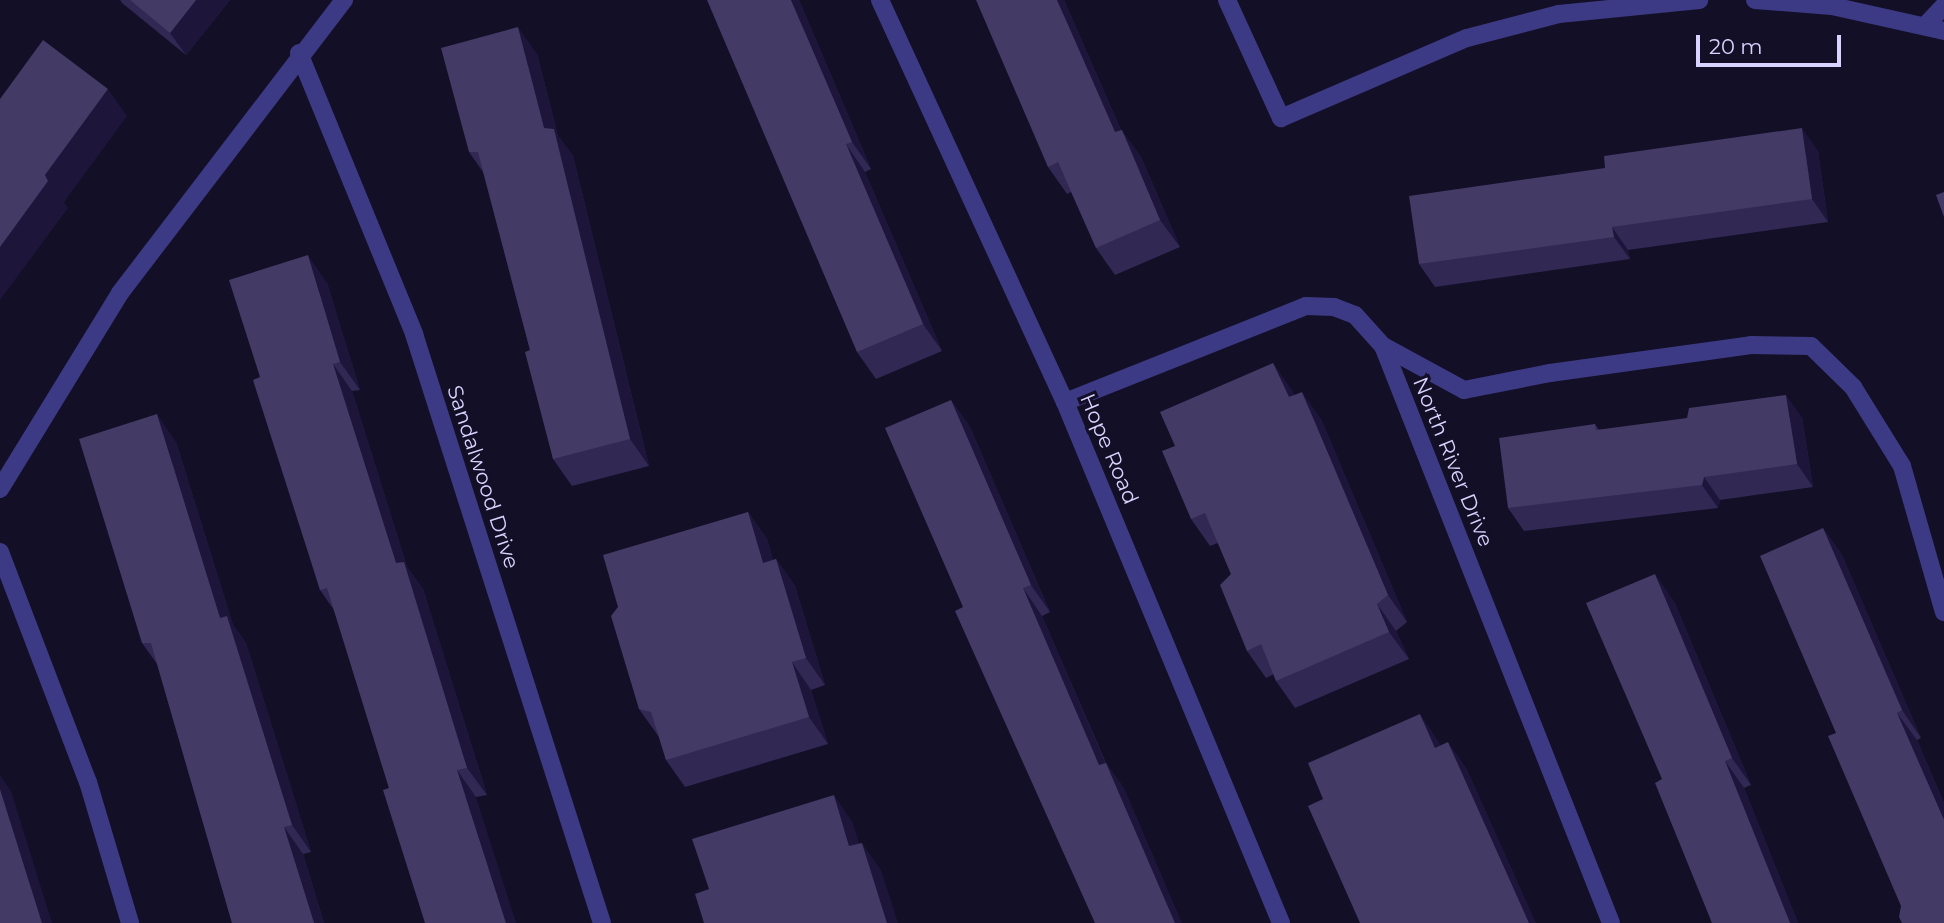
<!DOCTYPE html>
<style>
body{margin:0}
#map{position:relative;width:1944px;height:923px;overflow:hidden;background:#130f26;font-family:Montserrat,sans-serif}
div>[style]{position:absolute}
.street>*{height:18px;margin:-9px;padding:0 9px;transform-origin:9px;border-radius:9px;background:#3d3a85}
.wall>*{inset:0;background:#312854}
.shaded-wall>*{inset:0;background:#1d163a}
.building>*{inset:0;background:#433a66}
span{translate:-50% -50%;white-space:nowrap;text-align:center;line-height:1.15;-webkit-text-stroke:6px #130f26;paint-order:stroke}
.street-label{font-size:21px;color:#d9d4ff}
.scale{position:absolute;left:1696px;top:35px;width:145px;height:32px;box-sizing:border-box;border:4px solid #d9d4ff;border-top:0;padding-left:9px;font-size:21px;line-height:24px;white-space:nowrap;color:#d9d4ff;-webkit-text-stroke:5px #130f26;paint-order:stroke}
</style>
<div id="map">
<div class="street">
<i style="left:880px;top:0;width:443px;rotate:65.3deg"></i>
<i style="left:1065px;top:402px;width:564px;rotate:67.48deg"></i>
<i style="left:1227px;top:0;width:130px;rotate:65.4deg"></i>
<i style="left:1281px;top:118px;width:202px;rotate:-23.3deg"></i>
<i style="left:1467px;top:38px;width:95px;rotate:-14.6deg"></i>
<i style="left:1559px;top:14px;width:141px;rotate:-5.7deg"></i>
<i style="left:1755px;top:0;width:77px;rotate:4.5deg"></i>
<i style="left:1832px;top:6px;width:115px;rotate:12.6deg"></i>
<i style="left:1926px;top:25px;width:26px;rotate:-47deg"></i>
<i style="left:299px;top:53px;width:304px;rotate:67.7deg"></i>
<i style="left:414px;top:334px;width:618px;rotate:72.3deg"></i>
<i style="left:1383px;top:346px;width:92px;rotate:28.5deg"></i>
<i style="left:1464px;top:390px;width:88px;rotate:-11.2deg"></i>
<i style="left:1550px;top:373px;width:203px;rotate:-7.9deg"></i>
<i style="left:1751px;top:345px;width:60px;rotate:1deg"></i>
<i style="left:1811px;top:346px;width:59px;rotate:44.3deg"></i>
<i style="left:1853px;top:387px;width:93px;rotate:58.2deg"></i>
<i style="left:1902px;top:466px;width:152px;rotate:74deg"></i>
<i style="left:1065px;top:402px;width:259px;rotate:-21.7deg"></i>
<i style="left:1306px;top:306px;width:28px;rotate:2deg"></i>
<i style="left:1334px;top:307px;width:22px;rotate:21deg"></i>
<i style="left:1355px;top:315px;width:42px;rotate:47.9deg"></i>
<i style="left:1383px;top:346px;width:620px;rotate:68.44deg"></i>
<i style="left:0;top:489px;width:230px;rotate:-58.5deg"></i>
<i style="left:120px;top:293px;width:369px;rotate:-52.6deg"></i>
<i style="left:0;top:552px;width:246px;rotate:69.1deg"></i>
<i style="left:88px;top:782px;width:147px;rotate:73.4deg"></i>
</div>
<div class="wall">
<i style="clip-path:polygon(120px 0,230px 0,186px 55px,122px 3px)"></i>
<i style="clip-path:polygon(799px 0,871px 169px,865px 172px,942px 351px,876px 379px,857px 352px)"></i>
<i style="clip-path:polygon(1064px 0,1121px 130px,1141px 157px,1180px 247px,1115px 275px,1096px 248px,1071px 192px,1067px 194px,1048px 167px)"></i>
<i style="clip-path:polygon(537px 54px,558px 136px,573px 156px,649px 466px,572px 486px,553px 459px,530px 350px,483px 172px,469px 152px)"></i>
<i style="clip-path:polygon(1818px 151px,1828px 222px,1628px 250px,1630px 259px,1435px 287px,1419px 264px)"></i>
<i style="clip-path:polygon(327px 283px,360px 390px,352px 391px,407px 567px,423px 589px,487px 795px,476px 797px,389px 788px,334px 610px,320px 590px,260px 377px)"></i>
<i style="clip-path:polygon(1273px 363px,1294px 395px,1321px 419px,1407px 622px,1396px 631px,1409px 659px,1295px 708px,1276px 681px,1274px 674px,1266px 678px,1247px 651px,1231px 574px,1218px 543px,1210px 546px,1191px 519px,1175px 446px)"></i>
<i style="clip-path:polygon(951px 400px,970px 427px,1050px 612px,1042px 616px,1106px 763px,1125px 790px,963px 607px)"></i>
<i style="clip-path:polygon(1802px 417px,1813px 487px,1720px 500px,1718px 508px,1524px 531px,1508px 508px,1595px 424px,1599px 430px)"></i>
<i style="clip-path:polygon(176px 442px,233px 625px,246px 643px,311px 852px,303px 854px,324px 923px,232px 923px,157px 664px,142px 643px)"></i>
<i style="clip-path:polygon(748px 512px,767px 539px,773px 560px,776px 559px,795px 586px,825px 685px,811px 690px,828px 744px,685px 787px,666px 760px,659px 737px,639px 709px,618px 607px)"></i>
<i style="clip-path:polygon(1823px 528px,1842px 555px,1921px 738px,1917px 740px,1944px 803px,1944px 923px,1836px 733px)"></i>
<i style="clip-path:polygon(1674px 601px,1751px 785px,1744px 788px,1798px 923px,1712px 923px,1662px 779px)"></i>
</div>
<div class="shaded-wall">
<i style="clip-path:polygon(196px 0,230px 0,186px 55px,170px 33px)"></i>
<i style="clip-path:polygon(791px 0,799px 0,871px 169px,852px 142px)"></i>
<i style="clip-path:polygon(1057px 0,1064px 0,1134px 160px,1115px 132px)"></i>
<i style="clip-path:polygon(518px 27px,537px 54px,558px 136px,573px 156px,649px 466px,630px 439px,544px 128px)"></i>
<i style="clip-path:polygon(108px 89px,127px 116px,64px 202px,68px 208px,0 300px,0 247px,45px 175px)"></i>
<i style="clip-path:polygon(1802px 128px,1818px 151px,1828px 222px,1812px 199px)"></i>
<i style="clip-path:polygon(1122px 130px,1141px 157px,1180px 247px,1160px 220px)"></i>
<i style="clip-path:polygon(846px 144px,865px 172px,942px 351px,923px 324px)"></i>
<i style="clip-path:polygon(1612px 227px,1628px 250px,1630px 259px,1614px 237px)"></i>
<i style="clip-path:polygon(308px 255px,327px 283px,360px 390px,340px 362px)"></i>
<i style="clip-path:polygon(1273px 363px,1292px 390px,1308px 424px,1289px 397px)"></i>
<i style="clip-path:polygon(333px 364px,352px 391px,407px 567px,423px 589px,487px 795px,467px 768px,396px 563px)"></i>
<i style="clip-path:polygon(1302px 392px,1321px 419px,1407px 622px,1388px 595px)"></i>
<i style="clip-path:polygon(1786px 395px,1802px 417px,1813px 487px,1797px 464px)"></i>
<i style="clip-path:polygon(951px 400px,970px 427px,1050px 612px,1031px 585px)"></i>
<i style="clip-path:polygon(157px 414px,176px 442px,233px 625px,246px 643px,311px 852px,292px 825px,220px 618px)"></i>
<i style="clip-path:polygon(1704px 477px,1720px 500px,1718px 508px,1702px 485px)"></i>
<i style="clip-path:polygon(748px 512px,767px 539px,782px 591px,763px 563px)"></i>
<i style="clip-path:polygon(1823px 528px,1842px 555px,1921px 738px,1902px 710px)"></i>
<i style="clip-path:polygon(776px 559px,795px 586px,825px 685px,806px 658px)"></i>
<i style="clip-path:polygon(1655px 574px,1674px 601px,1751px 785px,1732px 758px)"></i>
<i style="clip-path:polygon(1023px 588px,1042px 616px,1118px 792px,1099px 765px)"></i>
<i style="clip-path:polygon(1377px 604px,1396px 631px,1409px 659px,1389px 632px)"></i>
<i style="clip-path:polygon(792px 662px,811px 690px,828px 744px,809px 717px)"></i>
<i style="clip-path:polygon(1897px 713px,1917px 740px,1944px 803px,1944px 820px)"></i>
<i style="clip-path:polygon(1420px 714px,1439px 742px,1454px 776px,1435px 748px)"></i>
<i style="clip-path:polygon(1448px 742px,1467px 769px,1536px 923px,1529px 923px)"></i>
<i style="clip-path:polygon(1725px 761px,1744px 788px,1798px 923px,1790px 923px)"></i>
<i style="clip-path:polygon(1106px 763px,1125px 790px,1182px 923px,1175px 923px)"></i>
<i style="clip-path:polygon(457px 770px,476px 797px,516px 923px,506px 923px)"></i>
<i style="clip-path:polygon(0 775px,11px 791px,52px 923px,42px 923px,0 789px)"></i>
<i style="clip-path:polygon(834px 795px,853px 823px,868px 873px,849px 846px)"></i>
<i style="clip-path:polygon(284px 827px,303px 854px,324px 923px,314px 923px)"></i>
<i style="clip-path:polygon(862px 843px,881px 870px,898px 923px,887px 923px)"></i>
</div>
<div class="building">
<i style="clip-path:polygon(130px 0,196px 0,170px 33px)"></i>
<i style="clip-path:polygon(707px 0,791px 0,852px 142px,846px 144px,923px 324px,857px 352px)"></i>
<i style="clip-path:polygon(976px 0,1057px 0,1115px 132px,1122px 130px,1160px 220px,1096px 248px,1058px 162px,1048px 167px)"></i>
<i style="clip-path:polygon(518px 27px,544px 128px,554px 129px,630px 439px,553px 459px,525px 352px,530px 350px,478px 152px,469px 152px,441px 48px)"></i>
<i style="clip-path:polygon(43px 40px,108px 89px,45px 175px,48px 181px,0 247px,0 99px)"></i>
<i style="clip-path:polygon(1802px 128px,1812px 199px,1612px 227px,1614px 237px,1419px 264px,1409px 196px,1605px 168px,1604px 156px)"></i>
<i style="clip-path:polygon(1944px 192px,1944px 217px,1936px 195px)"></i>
<i style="clip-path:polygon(308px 255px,340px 362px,333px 364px,396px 563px,404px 562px,467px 768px,457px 770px,506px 923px,425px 923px,383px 790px,389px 788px,327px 588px,320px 590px,253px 380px,260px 377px,229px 280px)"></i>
<i style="clip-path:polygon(1273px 363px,1289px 397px,1302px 392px,1388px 595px,1377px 604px,1389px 632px,1276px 681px,1261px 644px,1247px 651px,1220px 585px,1231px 574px,1205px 513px,1191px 519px,1162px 451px,1175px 446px,1160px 412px)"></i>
<i style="clip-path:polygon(1786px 395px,1797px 464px,1704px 477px,1702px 485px,1508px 508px,1499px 438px,1595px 424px,1596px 430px,1687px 418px,1689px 408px)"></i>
<i style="clip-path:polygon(951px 400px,1031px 585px,1023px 588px,1099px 765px,1106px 763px,1175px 923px,1095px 923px,955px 611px,963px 607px,885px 428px)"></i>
<i style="clip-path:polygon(157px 414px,220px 618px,227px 616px,292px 825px,284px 827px,314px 923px,232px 923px,151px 643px,142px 643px,79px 439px)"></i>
<i style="clip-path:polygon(748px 512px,763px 563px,776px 559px,806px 658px,792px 662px,809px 717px,666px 760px,651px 712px,639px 709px,611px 616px,618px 607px,603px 555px)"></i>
<i style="clip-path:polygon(1823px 528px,1902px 710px,1897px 713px,1944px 820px,1944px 923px,1902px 923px,1899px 917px,1901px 906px,1828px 736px,1836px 733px,1760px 556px)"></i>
<i style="clip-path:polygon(1655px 574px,1732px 758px,1725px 761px,1790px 923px,1712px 923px,1655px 783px,1662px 779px,1586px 603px)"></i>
<i style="clip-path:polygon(1420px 714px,1435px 748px,1448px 742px,1529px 923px,1360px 923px,1308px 806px,1323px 799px,1308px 763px)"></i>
<i style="clip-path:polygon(0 789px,42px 923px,0 923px)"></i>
<i style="clip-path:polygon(834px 795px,849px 846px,862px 843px,887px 923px,704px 923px,695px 894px,709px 889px,692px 839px)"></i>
</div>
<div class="street-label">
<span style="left:1109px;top:449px;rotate:67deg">Hope Road</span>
<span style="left:1453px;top:462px;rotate:68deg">North River Drive</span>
<span style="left:483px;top:477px;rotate:72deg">Sandalwood Drive</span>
</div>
<div class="scale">20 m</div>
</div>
